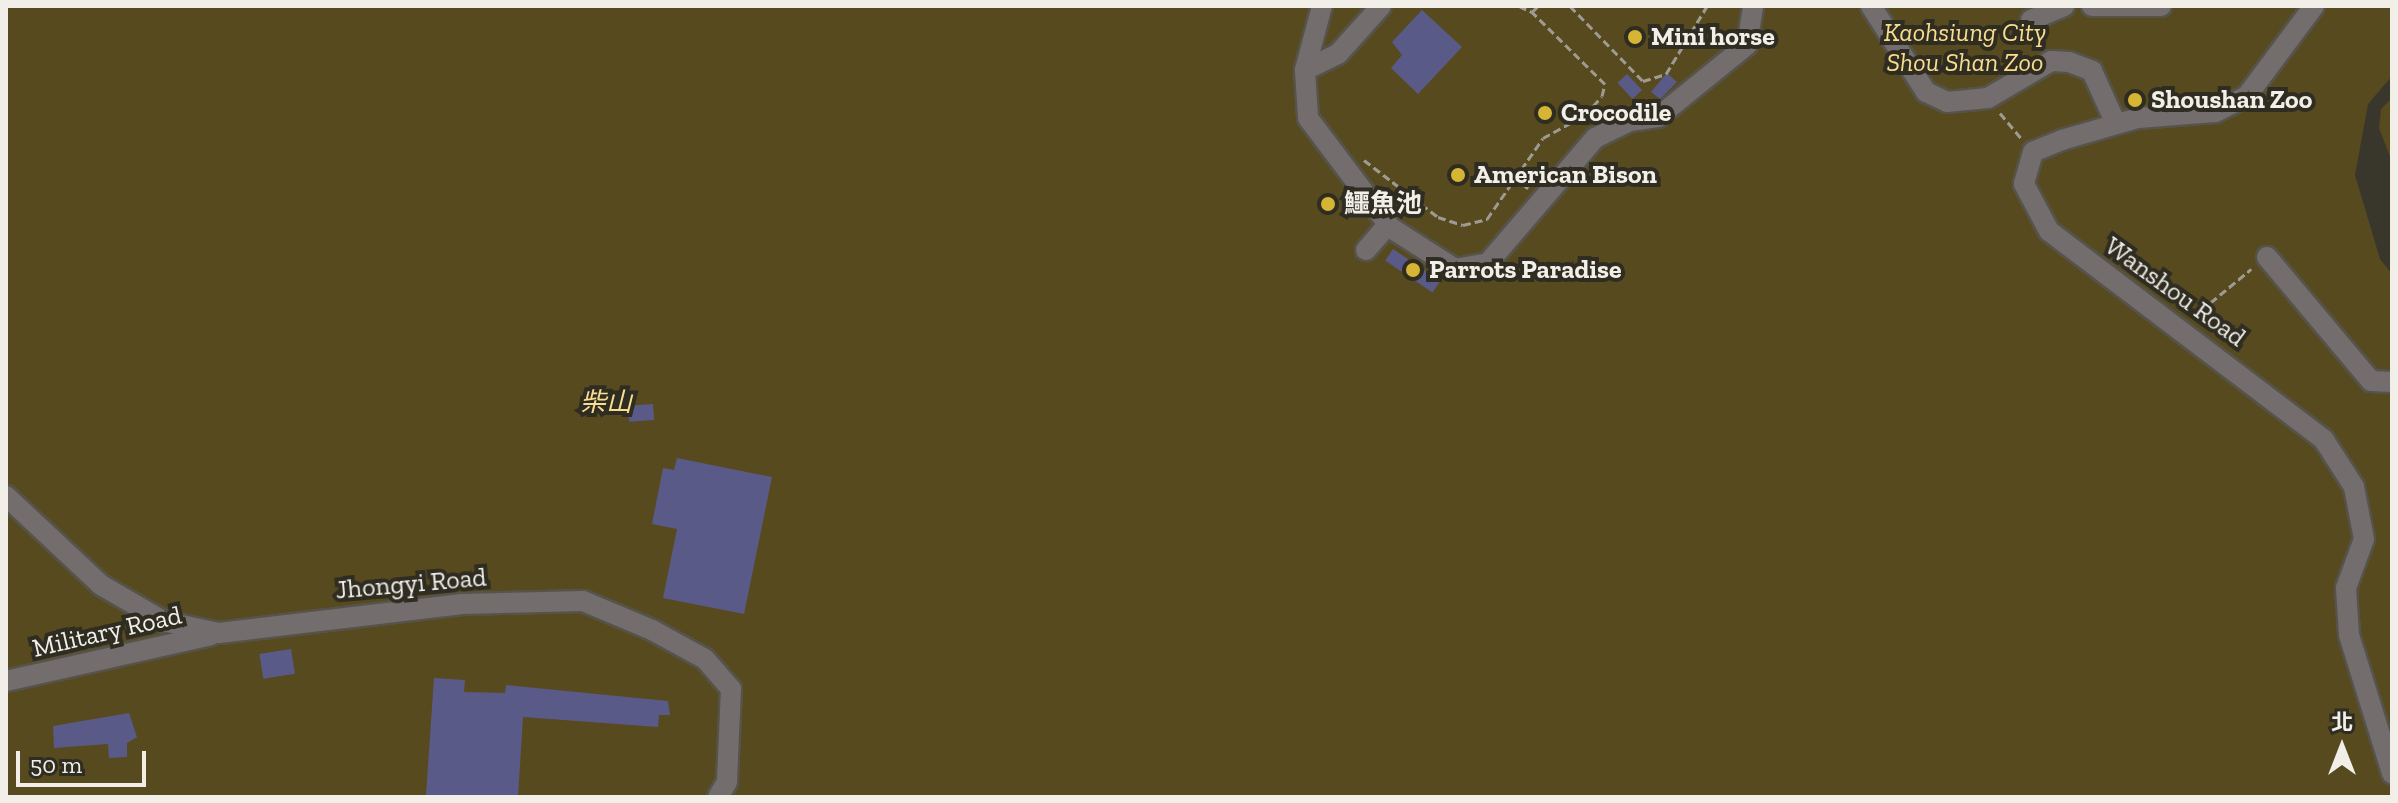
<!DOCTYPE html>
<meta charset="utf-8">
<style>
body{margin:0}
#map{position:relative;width:2398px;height:803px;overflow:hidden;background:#39362c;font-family:"Zilla Slab","Noto Sans TC",serif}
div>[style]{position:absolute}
.green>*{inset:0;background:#584a1f}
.building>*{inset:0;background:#595a88;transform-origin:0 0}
.path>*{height:3px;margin-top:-1.5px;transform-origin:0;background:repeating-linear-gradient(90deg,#9e9b93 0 8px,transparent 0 12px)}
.roads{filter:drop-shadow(2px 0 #56544a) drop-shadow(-2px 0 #56544a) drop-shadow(0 2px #56544a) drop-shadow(0 -2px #56544a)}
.minor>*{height:20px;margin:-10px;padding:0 10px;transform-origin:10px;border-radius:10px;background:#736d6e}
.dots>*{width:22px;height:22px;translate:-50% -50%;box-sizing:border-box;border:4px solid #2f2c22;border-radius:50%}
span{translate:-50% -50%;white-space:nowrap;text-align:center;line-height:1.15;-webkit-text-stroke:8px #2f2c22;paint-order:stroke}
.park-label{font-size:26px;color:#f9dd8e;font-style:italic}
.poi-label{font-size:26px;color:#f1efe8;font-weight:700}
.left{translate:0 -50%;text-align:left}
.street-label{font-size:26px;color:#f1efe8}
.frame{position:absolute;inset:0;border:8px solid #f1efe8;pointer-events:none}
.north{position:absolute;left:2302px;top:707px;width:80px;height:80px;-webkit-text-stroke:6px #2f2c22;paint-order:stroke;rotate:0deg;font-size:22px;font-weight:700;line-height:32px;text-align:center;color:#f1efe8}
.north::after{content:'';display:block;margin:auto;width:28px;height:36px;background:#f1efe8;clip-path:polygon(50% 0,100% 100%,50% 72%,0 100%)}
.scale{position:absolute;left:16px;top:751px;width:130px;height:36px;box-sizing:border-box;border:4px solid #f1efe8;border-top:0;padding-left:10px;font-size:24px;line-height:28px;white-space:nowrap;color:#f1efe8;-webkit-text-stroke:6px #2f2c22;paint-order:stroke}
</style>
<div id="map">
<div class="green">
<i style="clip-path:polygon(6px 6px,2392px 6px,2392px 76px,2368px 104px,2355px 175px,2380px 259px,2392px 274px,2392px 797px,6px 797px)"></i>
<i style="clip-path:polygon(2392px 98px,2392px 162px,2379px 128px,2381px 109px)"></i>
</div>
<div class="building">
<i style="clip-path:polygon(1422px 10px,1462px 47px,1418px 94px,1391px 68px,1402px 55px,1392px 42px)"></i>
<i style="clip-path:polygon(1667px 73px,1677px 82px,1660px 99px,1651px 92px)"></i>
<i style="left:1627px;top:74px;width:22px;height:13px;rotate:47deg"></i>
<i style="left:1393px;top:249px;width:57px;height:14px;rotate:34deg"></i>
<i style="left:653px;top:404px;width:16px;height:25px;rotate:86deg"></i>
<i style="clip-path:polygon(677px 458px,772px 477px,744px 614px,663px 598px,677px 529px,652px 524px,663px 468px,674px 470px)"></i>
<i style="left:291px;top:649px;width:25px;height:32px;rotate:81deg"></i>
<i style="clip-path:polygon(434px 678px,465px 680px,464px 692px,505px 693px,506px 685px,668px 701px,670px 715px,659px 715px,658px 727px,523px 717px,518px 797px,426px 795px)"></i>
<i style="clip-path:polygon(129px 713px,137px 737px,127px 743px,127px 757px,109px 758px,108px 744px,54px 748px,53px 726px)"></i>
</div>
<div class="path">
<i style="left:1519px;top:6px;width:14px;rotate:25deg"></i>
<i style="left:1570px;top:6px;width:105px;rotate:45.8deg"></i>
<i style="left:1643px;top:81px;width:24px;rotate:-17deg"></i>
<i style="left:1666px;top:74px;width:79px;rotate:-58.9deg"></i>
<i style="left:2000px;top:113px;width:33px;rotate:50deg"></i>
<i style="left:1364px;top:160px;width:93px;rotate:37.6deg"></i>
<i style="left:1438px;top:217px;width:26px;rotate:18deg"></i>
<i style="left:1463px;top:225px;width:25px;rotate:-14deg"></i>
<i style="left:1487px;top:219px;width:98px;rotate:-55.3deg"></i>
<i style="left:1543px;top:138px;width:48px;rotate:-28.7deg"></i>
<i style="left:1585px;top:115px;width:25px;rotate:-48deg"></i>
<i style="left:1602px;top:96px;width:12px;rotate:-76deg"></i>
<i style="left:1605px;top:84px;width:103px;rotate:-135.4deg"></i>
<i style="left:1532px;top:12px;width:8px;rotate:-45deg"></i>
<i style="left:1515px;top:179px;width:16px;rotate:35deg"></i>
<i style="left:2192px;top:318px;width:77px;rotate:-39.7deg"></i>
</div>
<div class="roads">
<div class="minor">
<i style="left:1322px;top:6px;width:66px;rotate:104.9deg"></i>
<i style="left:1305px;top:70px;width:48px;rotate:86.4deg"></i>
<i style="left:1308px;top:118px;width:138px;rotate:53deg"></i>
<i style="left:1391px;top:228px;width:76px;rotate:32.6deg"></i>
<i style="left:1455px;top:269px;width:34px;rotate:-10deg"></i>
<i style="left:1488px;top:263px;width:165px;rotate:-49.4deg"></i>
<i style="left:1595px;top:138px;width:39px;rotate:-26deg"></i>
<i style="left:1630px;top:121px;width:28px;rotate:-8deg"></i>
<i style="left:1658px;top:117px;width:114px;rotate:-39deg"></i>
<i style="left:1747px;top:45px;width:39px;rotate:-81deg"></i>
<i style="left:1871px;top:6px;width:102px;rotate:57.4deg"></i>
<i style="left:1926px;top:92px;width:23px;rotate:25deg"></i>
<i style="left:1947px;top:102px;width:41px;rotate:-5.6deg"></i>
<i style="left:1988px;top:98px;width:73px;rotate:-30.4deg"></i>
<i style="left:2051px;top:61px;width:18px;rotate:3deg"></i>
<i style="left:2069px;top:62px;width:25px;rotate:21deg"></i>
<i style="left:2092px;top:71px;width:58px;rotate:65.6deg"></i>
<i style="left:2092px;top:6px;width:69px"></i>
<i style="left:2314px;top:6px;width:112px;rotate:126.7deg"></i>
<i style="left:2247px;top:96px;width:36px;rotate:153deg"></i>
<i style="left:2215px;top:112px;width:77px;rotate:175.5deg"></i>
<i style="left:2138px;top:118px;width:79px;rotate:163.9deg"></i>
<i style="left:2062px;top:140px;width:31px;rotate:158deg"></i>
<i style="left:2033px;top:152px;width:33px;rotate:106deg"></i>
<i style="left:2024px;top:184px;width:53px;rotate:62deg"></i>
<i style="left:2049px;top:231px;width:345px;rotate:37.2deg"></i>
<i style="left:2324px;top:440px;width:56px;rotate:57.4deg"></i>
<i style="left:2354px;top:487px;width:53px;rotate:79.1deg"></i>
<i style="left:2364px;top:539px;width:52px;rotate:110.2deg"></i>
<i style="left:2346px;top:588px;width:47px;rotate:86.3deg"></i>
<i style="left:2349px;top:635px;width:145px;rotate:72.7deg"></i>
<i style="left:2031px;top:20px;width:36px;rotate:-23deg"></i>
<i style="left:1305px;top:70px;width:37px;rotate:-26deg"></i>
<i style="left:1338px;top:54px;width:64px;rotate:-48.1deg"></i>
<i style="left:1366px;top:250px;width:33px;rotate:-49deg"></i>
<i style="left:2267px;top:257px;width:162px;rotate:50deg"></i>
<i style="left:2371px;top:381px;width:21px;rotate:3deg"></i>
<i style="left:6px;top:496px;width:130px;rotate:43.1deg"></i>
<i style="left:101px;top:585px;width:72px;rotate:30.1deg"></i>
<i style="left:163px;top:621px;width:57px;rotate:12.1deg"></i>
<i style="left:219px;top:633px;width:245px;rotate:-6.8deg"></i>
<i style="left:462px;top:604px;width:121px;rotate:-1.4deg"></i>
<i style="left:583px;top:601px;width:75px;rotate:22.8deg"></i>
<i style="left:652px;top:630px;width:60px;rotate:28.7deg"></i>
<i style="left:705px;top:659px;width:40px;rotate:49deg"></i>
<i style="left:731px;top:689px;width:93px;rotate:92.5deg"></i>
<i style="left:727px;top:782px;width:17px;rotate:121deg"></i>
<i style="left:6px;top:681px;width:210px;rotate:-12.6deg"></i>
</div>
</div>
<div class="dots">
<i style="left:1635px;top:37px;background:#d6b534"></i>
<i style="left:2135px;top:100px;background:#d6b534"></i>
<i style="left:1545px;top:113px;background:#d6b534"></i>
<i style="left:1458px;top:175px;background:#d6b534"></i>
<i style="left:1328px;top:204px;background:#d6b534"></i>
<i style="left:1413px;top:270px;background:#d6b534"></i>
</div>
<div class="park-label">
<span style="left:1965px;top:48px">Kaohsiung City<br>Shou Shan Zoo</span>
<span style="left:606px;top:403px">柴山</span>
</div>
<div class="poi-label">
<span class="left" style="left:1651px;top:37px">Mini horse</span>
<span class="left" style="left:2151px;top:100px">Shoushan Zoo</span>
<span class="left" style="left:1561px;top:113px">Crocodile</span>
<span class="left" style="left:1474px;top:175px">American Bison</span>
<span class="left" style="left:1344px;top:204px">鱷魚池</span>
<span class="left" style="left:1429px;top:270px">Parrots Paradise</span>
</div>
<div class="street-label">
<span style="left:2175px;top:292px;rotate:36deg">Wanshou Road</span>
<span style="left:411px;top:584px;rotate:-5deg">Jhongyi Road</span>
<span style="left:107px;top:632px;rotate:-13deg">Military Road</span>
</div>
<div class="frame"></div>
<div class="north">北</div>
<div class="scale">50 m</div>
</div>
